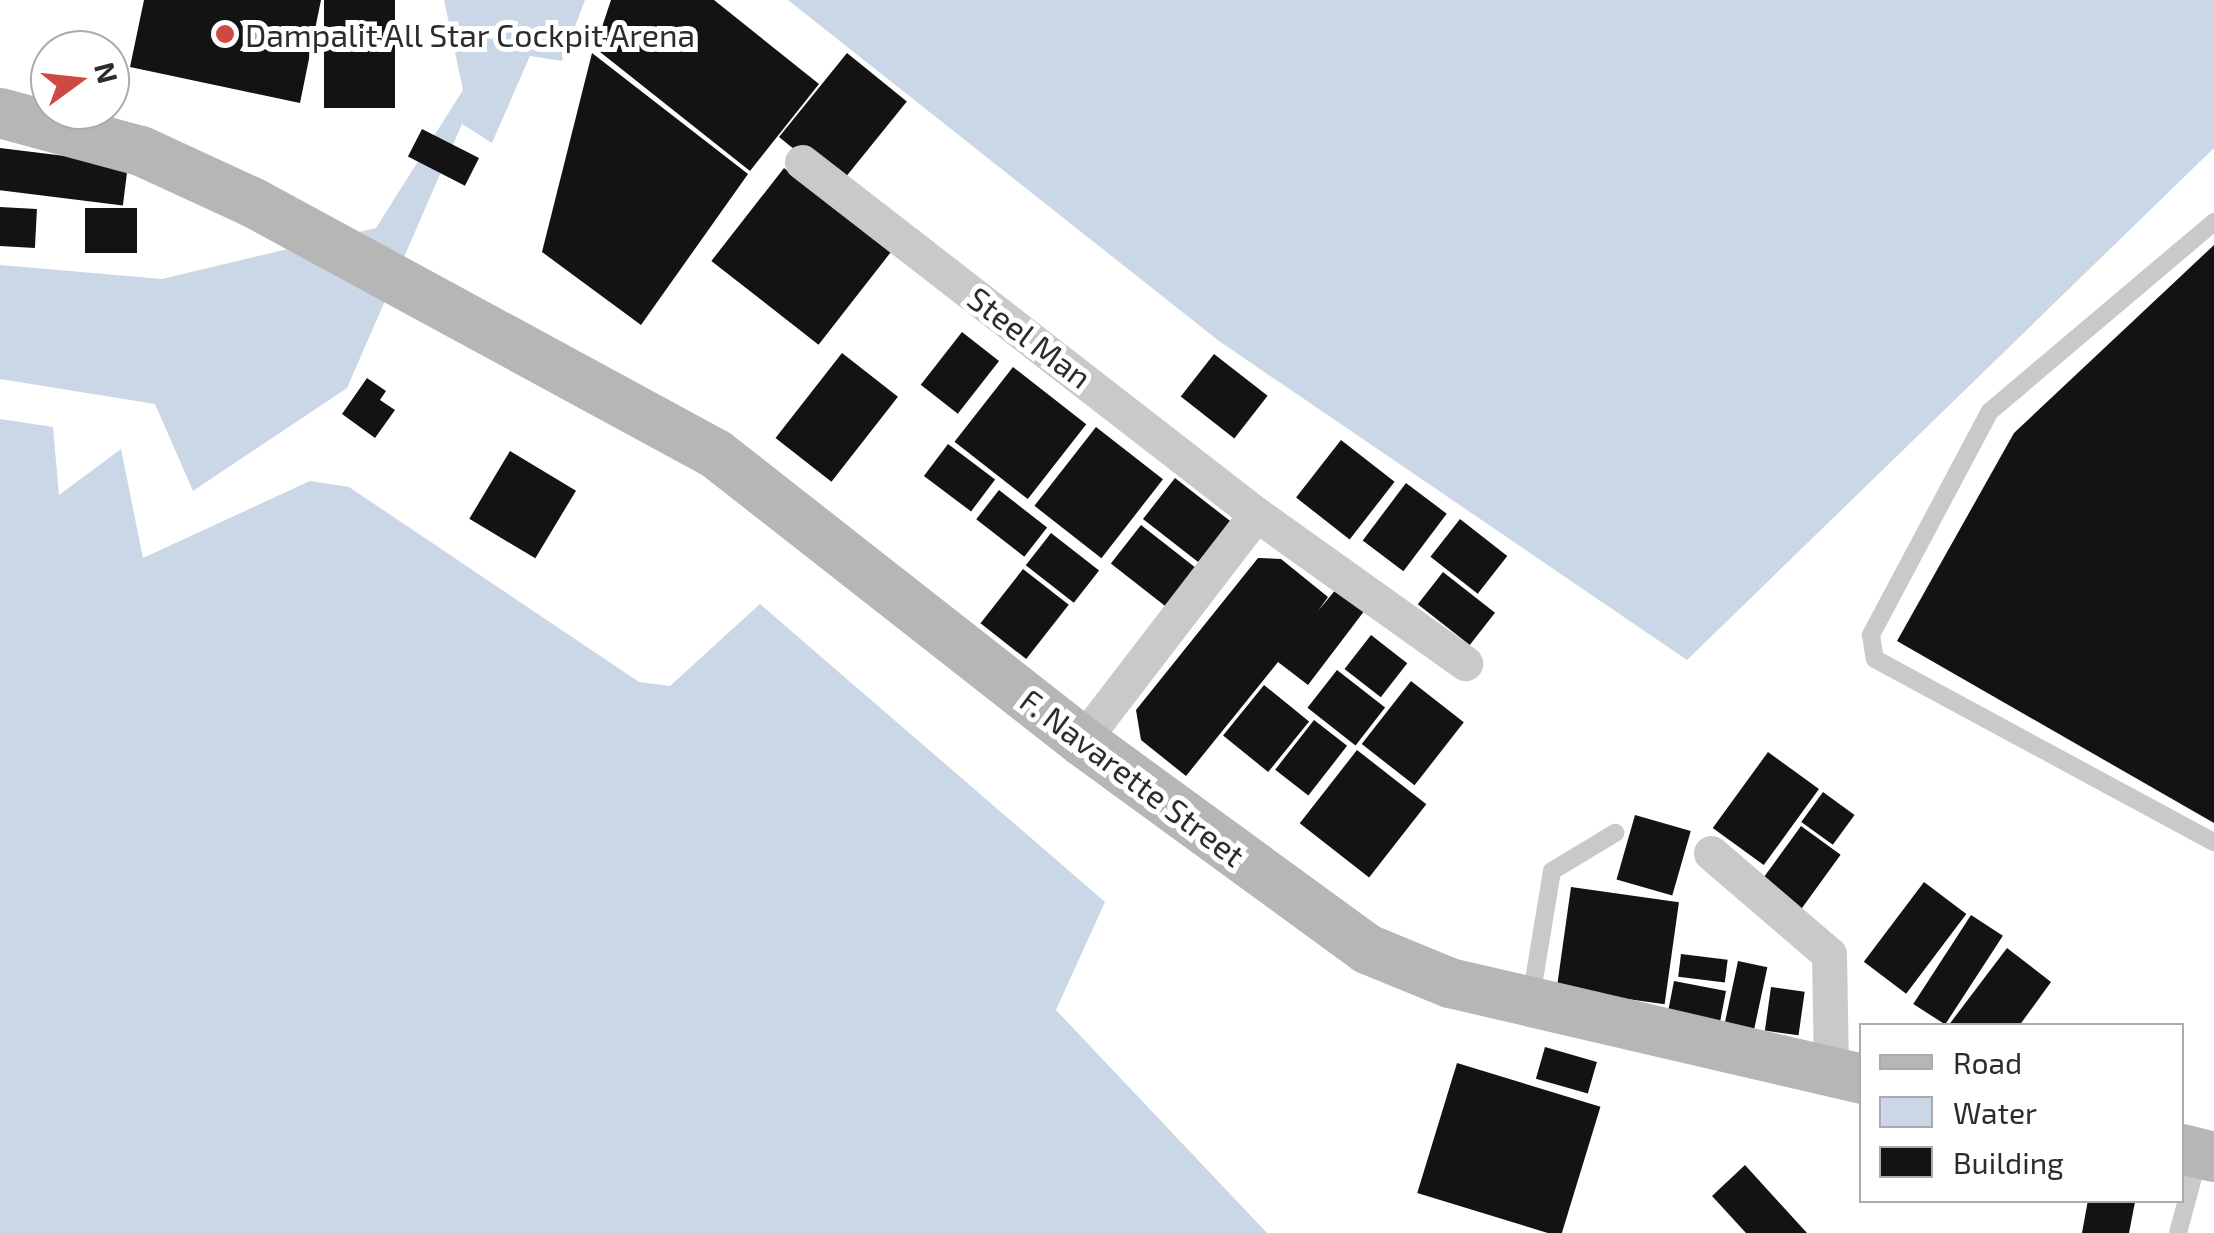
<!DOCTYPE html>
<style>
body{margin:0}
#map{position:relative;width:2214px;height:1233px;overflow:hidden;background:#fff;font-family:"Exo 2",sans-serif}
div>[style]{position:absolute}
.water>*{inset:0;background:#c9d7e6}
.building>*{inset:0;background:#131313;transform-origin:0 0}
.service>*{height:18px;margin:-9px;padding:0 9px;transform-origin:9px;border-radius:9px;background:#c9c9c9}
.minor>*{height:35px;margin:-17.5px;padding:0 17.5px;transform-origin:17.5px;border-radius:17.5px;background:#c9c9c9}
.secondary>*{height:50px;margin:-25px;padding:0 25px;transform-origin:25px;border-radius:25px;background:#b6b6b6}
.dots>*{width:28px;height:28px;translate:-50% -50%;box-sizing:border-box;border:5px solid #fff;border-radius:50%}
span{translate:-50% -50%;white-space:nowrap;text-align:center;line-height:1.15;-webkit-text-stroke:10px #fff;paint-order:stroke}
.poi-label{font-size:32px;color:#2c2c2c}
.left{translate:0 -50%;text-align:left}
.street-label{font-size:32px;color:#2c2c2c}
.legend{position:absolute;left:1859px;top:1023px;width:325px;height:180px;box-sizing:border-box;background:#fff;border:2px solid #ababab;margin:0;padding:12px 18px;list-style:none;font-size:30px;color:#2c2c2c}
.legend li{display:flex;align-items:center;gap:20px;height:50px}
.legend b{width:50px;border:2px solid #ababab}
.north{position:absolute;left:30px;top:30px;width:100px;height:100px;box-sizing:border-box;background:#fff;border:2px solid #ababab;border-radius:50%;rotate:75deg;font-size:28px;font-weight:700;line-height:40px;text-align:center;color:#2c2c2c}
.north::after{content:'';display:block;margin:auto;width:35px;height:45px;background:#ce4943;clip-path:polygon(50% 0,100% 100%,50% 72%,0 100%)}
</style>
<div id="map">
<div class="water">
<i style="clip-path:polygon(444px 0,585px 0,562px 61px,530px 56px,492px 143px,462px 124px,347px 388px,193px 491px,155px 404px,0 379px,0 265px,162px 279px,376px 228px,463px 90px)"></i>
<i style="clip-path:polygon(788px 0,2214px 0,2214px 148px,1687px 660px,1219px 341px)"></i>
<i style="clip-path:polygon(0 419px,53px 427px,59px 495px,121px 449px,143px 558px,310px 481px,349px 487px,639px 682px,670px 686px,760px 604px,1105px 902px,1056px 1010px,1267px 1233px,0 1233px)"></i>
</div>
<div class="building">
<i style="clip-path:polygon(144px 0,321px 0,300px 103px,130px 67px)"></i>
<i style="left:324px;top:0;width:71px;height:108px"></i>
<i style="clip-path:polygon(611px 0,714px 0,819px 84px,750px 171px,595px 48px)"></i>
<i style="clip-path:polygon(592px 53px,748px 174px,641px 325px,542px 252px)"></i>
<i style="left:847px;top:53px;width:77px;height:108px;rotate:39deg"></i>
<i style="left:422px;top:129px;width:64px;height:31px;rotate:27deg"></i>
<i style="left:0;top:148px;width:129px;height:42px;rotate:7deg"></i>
<i style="left:784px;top:168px;width:136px;height:118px;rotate:38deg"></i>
<i style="left:0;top:207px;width:37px;height:39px;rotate:3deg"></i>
<i style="left:85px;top:208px;width:52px;height:45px"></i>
<i style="clip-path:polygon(2214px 245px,2214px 823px,1897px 641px,2014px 433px)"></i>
<i style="left:962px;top:332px;width:47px;height:67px;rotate:38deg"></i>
<i style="left:842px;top:353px;width:71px;height:108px;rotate:38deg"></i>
<i style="left:1214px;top:354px;width:68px;height:54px;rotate:38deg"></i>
<i style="left:1013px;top:367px;width:93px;height:95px;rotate:38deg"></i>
<i style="clip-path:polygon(367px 378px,386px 391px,380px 400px,395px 410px,375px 438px,342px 414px)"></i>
<i style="left:1096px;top:427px;width:85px;height:100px;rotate:38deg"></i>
<i style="left:1341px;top:440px;width:68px;height:73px;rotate:38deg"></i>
<i style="left:948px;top:444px;width:59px;height:40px;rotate:37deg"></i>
<i style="left:510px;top:451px;width:77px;height:79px;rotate:31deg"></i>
<i style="left:1175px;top:478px;width:70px;height:52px;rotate:38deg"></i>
<i style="left:1406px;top:483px;width:51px;height:72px;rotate:37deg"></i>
<i style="left:999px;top:490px;width:61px;height:37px;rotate:38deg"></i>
<i style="left:1460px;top:519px;width:60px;height:48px;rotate:38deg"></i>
<i style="left:1141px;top:525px;width:73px;height:49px;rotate:38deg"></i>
<i style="left:1051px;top:533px;width:61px;height:41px;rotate:38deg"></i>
<i style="clip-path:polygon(1258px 558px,1281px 559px,1328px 597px,1318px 611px,1337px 588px,1365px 610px,1308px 685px,1278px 662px,1186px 776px,1141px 740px,1136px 710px)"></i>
<i style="left:1023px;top:569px;width:58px;height:69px;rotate:38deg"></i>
<i style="left:1443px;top:572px;width:66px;height:41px;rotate:38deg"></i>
<i style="left:1371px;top:635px;width:46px;height:43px;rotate:38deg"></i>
<i style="left:1337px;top:670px;width:61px;height:48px;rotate:38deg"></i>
<i style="left:1411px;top:681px;width:67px;height:80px;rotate:38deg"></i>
<i style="left:1264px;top:685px;width:58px;height:65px;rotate:39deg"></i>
<i style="left:1314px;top:720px;width:42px;height:63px;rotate:38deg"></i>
<i style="left:1357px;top:750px;width:88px;height:93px;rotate:38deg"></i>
<i style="left:1768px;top:752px;width:63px;height:94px;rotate:36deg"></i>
<i style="left:1823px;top:792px;width:39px;height:37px;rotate:36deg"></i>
<i style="left:1635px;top:815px;width:58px;height:67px;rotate:16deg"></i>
<i style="left:1801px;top:826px;width:49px;height:71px;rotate:36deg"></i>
<i style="left:1924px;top:882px;width:53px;height:100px;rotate:37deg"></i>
<i style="left:1571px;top:887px;width:109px;height:103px;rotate:8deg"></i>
<i style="left:1971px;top:915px;width:38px;height:106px;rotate:33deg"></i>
<i style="clip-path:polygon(2007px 948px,2051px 982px,2019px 1026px,1948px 1026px)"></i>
<i style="left:1681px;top:954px;width:47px;height:23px;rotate:7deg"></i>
<i style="left:1738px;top:961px;width:30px;height:63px;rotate:12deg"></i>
<i style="left:1674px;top:981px;width:53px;height:31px;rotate:11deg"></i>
<i style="left:1771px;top:987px;width:34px;height:44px;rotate:8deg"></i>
<i style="left:1545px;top:1047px;width:54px;height:33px;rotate:16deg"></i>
<i style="left:1457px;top:1063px;width:150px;height:136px;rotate:17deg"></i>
<i style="clip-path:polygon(1745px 1165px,1807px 1233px,1746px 1233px,1712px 1196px)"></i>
<i style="clip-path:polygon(2088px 1200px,2135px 1202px,2129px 1233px,2082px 1233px)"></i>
</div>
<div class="service">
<i style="left:2214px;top:222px;width:293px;rotate:139.8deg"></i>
<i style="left:1990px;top:411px;width:254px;rotate:118deg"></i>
<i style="left:1871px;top:635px;width:24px;rotate:81deg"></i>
<i style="left:1875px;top:659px;width:385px;rotate:28.4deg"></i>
<i style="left:1531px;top:998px;width:129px;rotate:-80.6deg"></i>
<i style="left:1552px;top:871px;width:74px;rotate:-31.1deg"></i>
<i style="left:2178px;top:1233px;width:77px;rotate:-74.9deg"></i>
</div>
<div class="minor">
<i style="left:802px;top:162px;width:574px;rotate:37.79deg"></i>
<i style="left:1256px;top:514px;width:257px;rotate:35.5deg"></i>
<i style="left:1082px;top:741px;width:286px;rotate:-52.5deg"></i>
<i style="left:1711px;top:853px;width:155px;rotate:40.6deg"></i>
<i style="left:1829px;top:954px;width:119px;rotate:89deg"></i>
</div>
<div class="secondary">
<i style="left:0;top:113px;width:146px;rotate:15.1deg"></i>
<i style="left:141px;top:151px;width:122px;rotate:24.7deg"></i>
<i style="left:252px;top:202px;width:528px;rotate:28.51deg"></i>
<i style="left:716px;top:454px;width:465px;rotate:38.1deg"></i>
<i style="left:1082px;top:741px;width:353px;rotate:36.1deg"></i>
<i style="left:1367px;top:949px;width:90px;rotate:22.3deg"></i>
<i style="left:1450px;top:983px;width:423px;rotate:13.1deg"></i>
<i style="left:2182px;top:1149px;width:33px;rotate:14deg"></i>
</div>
<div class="dots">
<i style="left:225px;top:34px;background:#ce4943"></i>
</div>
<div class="poi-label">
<span class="left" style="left:245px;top:34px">Dampalit All Star Cockpit Arena</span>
</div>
<div class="street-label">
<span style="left:1030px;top:337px;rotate:37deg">Steel Man</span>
<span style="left:1133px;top:777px;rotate:37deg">F. Navarette Street</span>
</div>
<ul class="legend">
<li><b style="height:12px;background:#b6b6b6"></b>Road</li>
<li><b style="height:28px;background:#c9d7e6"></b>Water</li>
<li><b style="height:28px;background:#131313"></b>Building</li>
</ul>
<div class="north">N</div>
</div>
